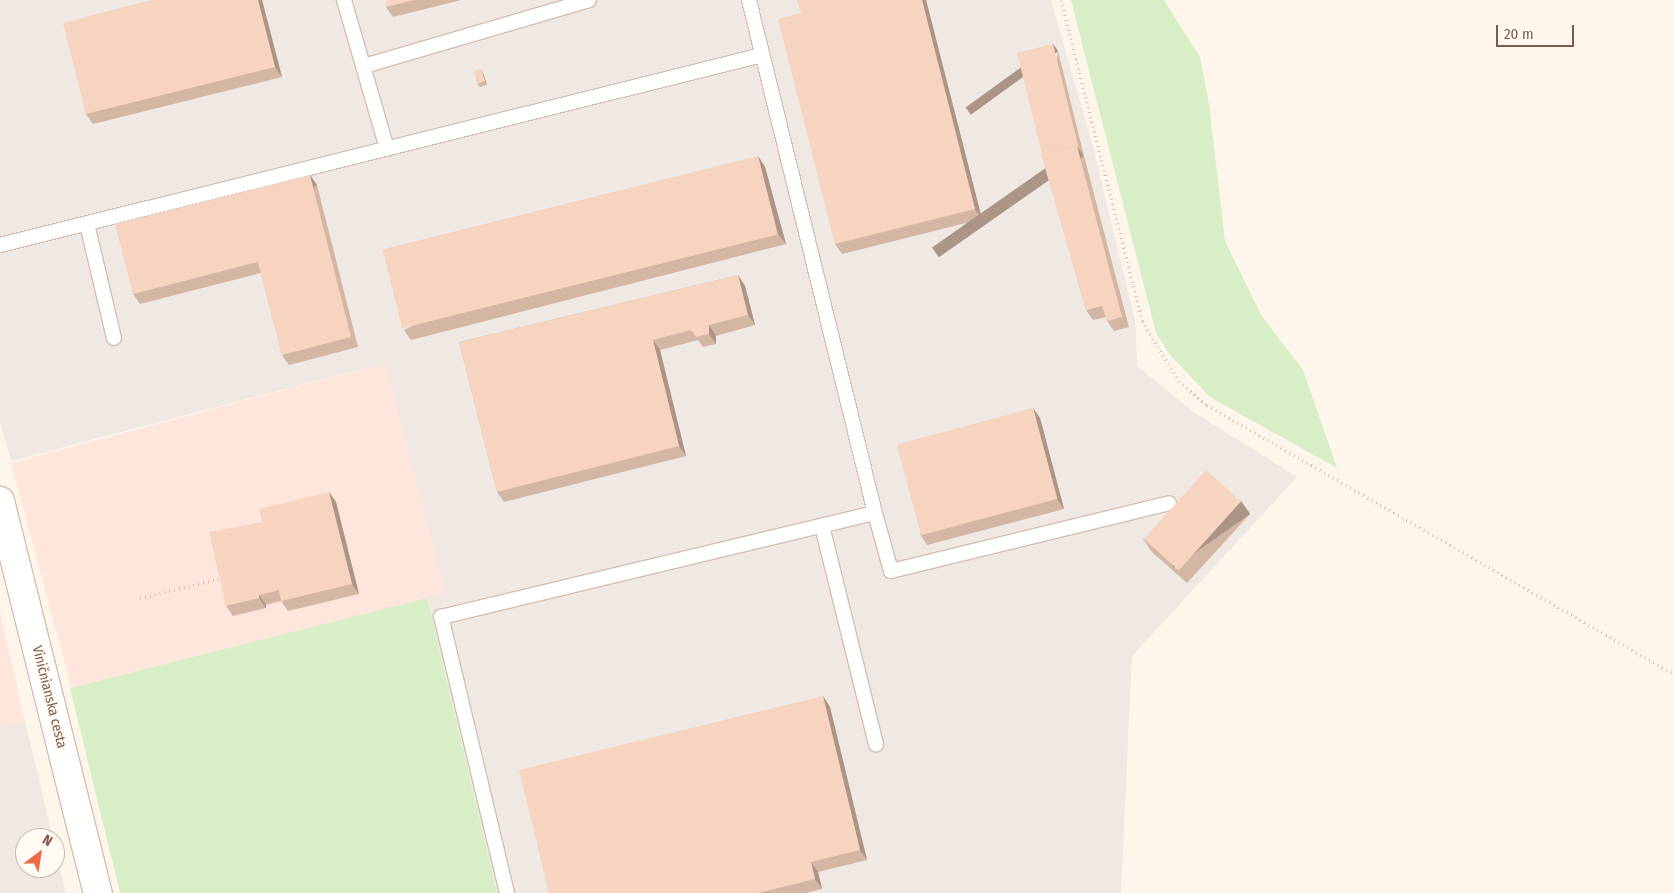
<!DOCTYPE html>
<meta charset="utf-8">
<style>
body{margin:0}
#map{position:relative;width:1674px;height:893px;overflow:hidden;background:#fef6ea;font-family:"Fira Sans Condensed",sans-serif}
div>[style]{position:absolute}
.commercial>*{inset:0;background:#ffe6dd;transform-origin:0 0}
.industrial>*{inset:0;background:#efe8e3}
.green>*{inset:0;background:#d7eec6}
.path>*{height:3px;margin-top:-1.5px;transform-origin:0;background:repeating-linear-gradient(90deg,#dcb7a1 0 1px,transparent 0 5px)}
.roads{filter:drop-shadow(1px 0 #d5bfb0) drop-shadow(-1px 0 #d5bfb0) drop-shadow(0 1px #d5bfb0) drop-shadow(0 -1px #d5bfb0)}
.lane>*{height:14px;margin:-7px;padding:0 7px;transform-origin:7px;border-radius:7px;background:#fff}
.secondary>*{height:28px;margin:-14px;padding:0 14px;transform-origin:14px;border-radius:14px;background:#fff}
.wall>*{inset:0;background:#d4b6a4}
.shaded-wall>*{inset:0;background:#ac9486;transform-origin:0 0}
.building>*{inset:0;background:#f6d4bf;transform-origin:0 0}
span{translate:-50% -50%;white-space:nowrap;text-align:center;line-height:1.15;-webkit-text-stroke:4px #fffaf2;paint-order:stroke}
.street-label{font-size:14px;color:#7c5b4a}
.north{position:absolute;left:15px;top:828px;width:50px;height:50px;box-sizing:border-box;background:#fffaf2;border:1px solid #cbbaaf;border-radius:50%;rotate:31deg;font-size:14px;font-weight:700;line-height:20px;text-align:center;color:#7c5b4a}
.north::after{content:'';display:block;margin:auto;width:18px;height:22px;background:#f16946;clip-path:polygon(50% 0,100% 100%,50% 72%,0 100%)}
.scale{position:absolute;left:1496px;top:25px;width:78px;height:22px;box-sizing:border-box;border:2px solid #7c5b4a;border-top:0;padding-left:6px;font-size:15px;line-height:18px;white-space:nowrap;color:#7c5b4a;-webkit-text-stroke:4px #fffaf2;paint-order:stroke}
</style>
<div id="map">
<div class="commercial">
<i style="left:385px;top:363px;width:239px;height:387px;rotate:75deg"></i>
<i style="clip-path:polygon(0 612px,25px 721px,0 727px)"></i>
</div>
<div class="industrial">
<i style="clip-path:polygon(0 0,1051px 0,1093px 147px,1135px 320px,1137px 366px,1195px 413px,1297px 477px,1132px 656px,1121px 893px,497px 893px,427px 598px,446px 594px,385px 363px,11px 461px,0 421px)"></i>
<i style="clip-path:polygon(25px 721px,53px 838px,25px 838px,25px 868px,55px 868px,55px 851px,66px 893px,0 893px,0 727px)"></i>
</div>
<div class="green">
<i style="clip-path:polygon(1071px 0,1164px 0,1200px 57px,1209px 104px,1225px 241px,1261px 315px,1303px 370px,1337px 468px,1210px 397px,1170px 355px,1156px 333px)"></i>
<i style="clip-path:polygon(427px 598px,497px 893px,120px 893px,70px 688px)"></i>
</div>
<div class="path">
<i style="left:1061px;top:0;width:331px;rotate:75.8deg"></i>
<i style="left:1142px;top:321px;width:70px;rotate:58.3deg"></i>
<i style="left:1179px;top:381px;width:37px;rotate:41deg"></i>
<i style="left:1207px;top:405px;width:539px;rotate:29.94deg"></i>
<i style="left:140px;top:598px;width:84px;rotate:-13.7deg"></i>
</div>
<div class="roads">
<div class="lane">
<i style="left:344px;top:0;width:155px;rotate:73.9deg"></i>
<i style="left:364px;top:66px;width:234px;rotate:-16.3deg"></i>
<i style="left:87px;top:224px;width:117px;rotate:76.7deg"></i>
<i style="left:0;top:245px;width:785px;rotate:-14deg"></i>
<i style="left:875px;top:513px;width:60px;rotate:74.6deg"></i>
<i style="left:891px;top:571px;width:286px;rotate:-13.7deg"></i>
<i style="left:822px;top:526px;width:225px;rotate:76.1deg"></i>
<i style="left:507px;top:893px;width:284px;rotate:-103.4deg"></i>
<i style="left:441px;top:617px;width:446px;rotate:-13.5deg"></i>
<i style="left:875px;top:513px;width:528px;rotate:-103.8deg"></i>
</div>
<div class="secondary">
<i style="left:0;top:501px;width:404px;rotate:76deg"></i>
</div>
</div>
<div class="wall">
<i style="clip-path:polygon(151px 0,262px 0,282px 77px,93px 124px,86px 114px)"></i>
<i style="clip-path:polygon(387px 0,461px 0,393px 17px,386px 7px)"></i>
<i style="clip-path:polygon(926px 0,982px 219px,842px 254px,835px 244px)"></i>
<i style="clip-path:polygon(1058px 51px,1084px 156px,1129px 327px,1114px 331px,1107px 321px,1106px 317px,1093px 320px,1086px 310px,1042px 154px)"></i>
<i style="clip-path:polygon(483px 73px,487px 85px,480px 87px,477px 84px)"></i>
<i style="clip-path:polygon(758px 156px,765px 167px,786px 244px,411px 340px,404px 330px)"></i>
<i style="clip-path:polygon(310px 175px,317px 185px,358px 347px,289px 365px,282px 355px,261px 273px,140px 304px,133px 294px)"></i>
<i style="clip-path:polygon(738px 275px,745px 286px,755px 325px,716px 336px,716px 344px,703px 347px,698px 340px,660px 350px,686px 456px,504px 502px,497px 492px,459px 342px)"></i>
<i style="clip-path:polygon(1040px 418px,1064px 509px,927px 545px,920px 534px)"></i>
<i style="clip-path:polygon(329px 492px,336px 502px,359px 594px,288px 611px,281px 601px,266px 605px,266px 608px,233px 616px,226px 606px,262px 522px)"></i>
<i style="clip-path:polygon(1250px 514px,1187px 583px,1152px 552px,1143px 539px)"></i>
<i style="clip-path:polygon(823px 696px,830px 707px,867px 860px,818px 872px,822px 889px,806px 893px,549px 893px)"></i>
</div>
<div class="shaded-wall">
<i style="clip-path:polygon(258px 0,262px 0,282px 77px,275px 67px)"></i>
<i style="clip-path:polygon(922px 0,926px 0,982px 219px,975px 209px)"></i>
<i style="left:1053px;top:44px;width:9px;height:108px;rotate:54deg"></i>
<i style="clip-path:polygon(481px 69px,483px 73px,487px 85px,485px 81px)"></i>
<i style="left:1077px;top:146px;width:12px;height:177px;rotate:55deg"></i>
<i style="clip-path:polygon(758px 156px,765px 167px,786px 244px,778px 234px)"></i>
<i style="left:310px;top:175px;width:12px;height:167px;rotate:55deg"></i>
<i style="clip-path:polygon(738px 275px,745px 286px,755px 325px,748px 315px)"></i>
<i style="clip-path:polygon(709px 325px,716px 336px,716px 344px,709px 334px)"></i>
<i style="clip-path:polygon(653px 340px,660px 350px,686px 456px,679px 446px)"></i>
<i style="clip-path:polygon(1033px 408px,1040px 418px,1064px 509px,1057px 499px)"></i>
<i style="clip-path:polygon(329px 492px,336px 502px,359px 594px,352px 584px)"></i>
<i style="left:1241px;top:501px;width:16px;height:93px;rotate:55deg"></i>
<i style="clip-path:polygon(259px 595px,266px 605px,266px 608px,259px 598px)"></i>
<i style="clip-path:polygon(823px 696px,830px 707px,867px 860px,860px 850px)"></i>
<i style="clip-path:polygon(811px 862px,818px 872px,822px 889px,815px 879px)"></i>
</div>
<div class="building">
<i style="clip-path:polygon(151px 0,258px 0,275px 67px,86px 114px,63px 23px)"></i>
<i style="clip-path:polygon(387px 0,414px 0,386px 7px)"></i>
<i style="clip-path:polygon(797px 0,922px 0,975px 209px,835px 244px,778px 19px,801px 13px)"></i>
<i style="clip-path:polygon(1053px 44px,1079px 149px,1077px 146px,1042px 154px,1017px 53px)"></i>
<i style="clip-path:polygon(481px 69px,485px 81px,477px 84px,474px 71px)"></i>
<i style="clip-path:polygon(1077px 146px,1122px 317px,1107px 321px,1102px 306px,1086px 310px,1041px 154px)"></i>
<i style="left:758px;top:156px;width:81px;height:387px;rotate:76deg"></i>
<i style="clip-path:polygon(310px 175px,351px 337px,282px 355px,258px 262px,133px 294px,115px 224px)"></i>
<i style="clip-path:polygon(738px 275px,748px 315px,709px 325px,709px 334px,696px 337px,691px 330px,653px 340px,679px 446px,497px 492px,459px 342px)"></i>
<i style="left:1033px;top:408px;width:94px;height:141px;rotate:75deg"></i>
<i style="left:1206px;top:470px;width:47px;height:93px;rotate:42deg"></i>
<i style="clip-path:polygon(329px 492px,352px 584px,281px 601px,279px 590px,259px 595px,259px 598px,226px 606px,209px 532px,262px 522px,259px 509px)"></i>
<i style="clip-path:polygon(823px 696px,860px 850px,811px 862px,815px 879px,758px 893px,549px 893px,519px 770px)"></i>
</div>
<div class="street-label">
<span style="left:49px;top:697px;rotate:76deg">Viničnianska cesta</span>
</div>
<div class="north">N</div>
<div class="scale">20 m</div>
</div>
